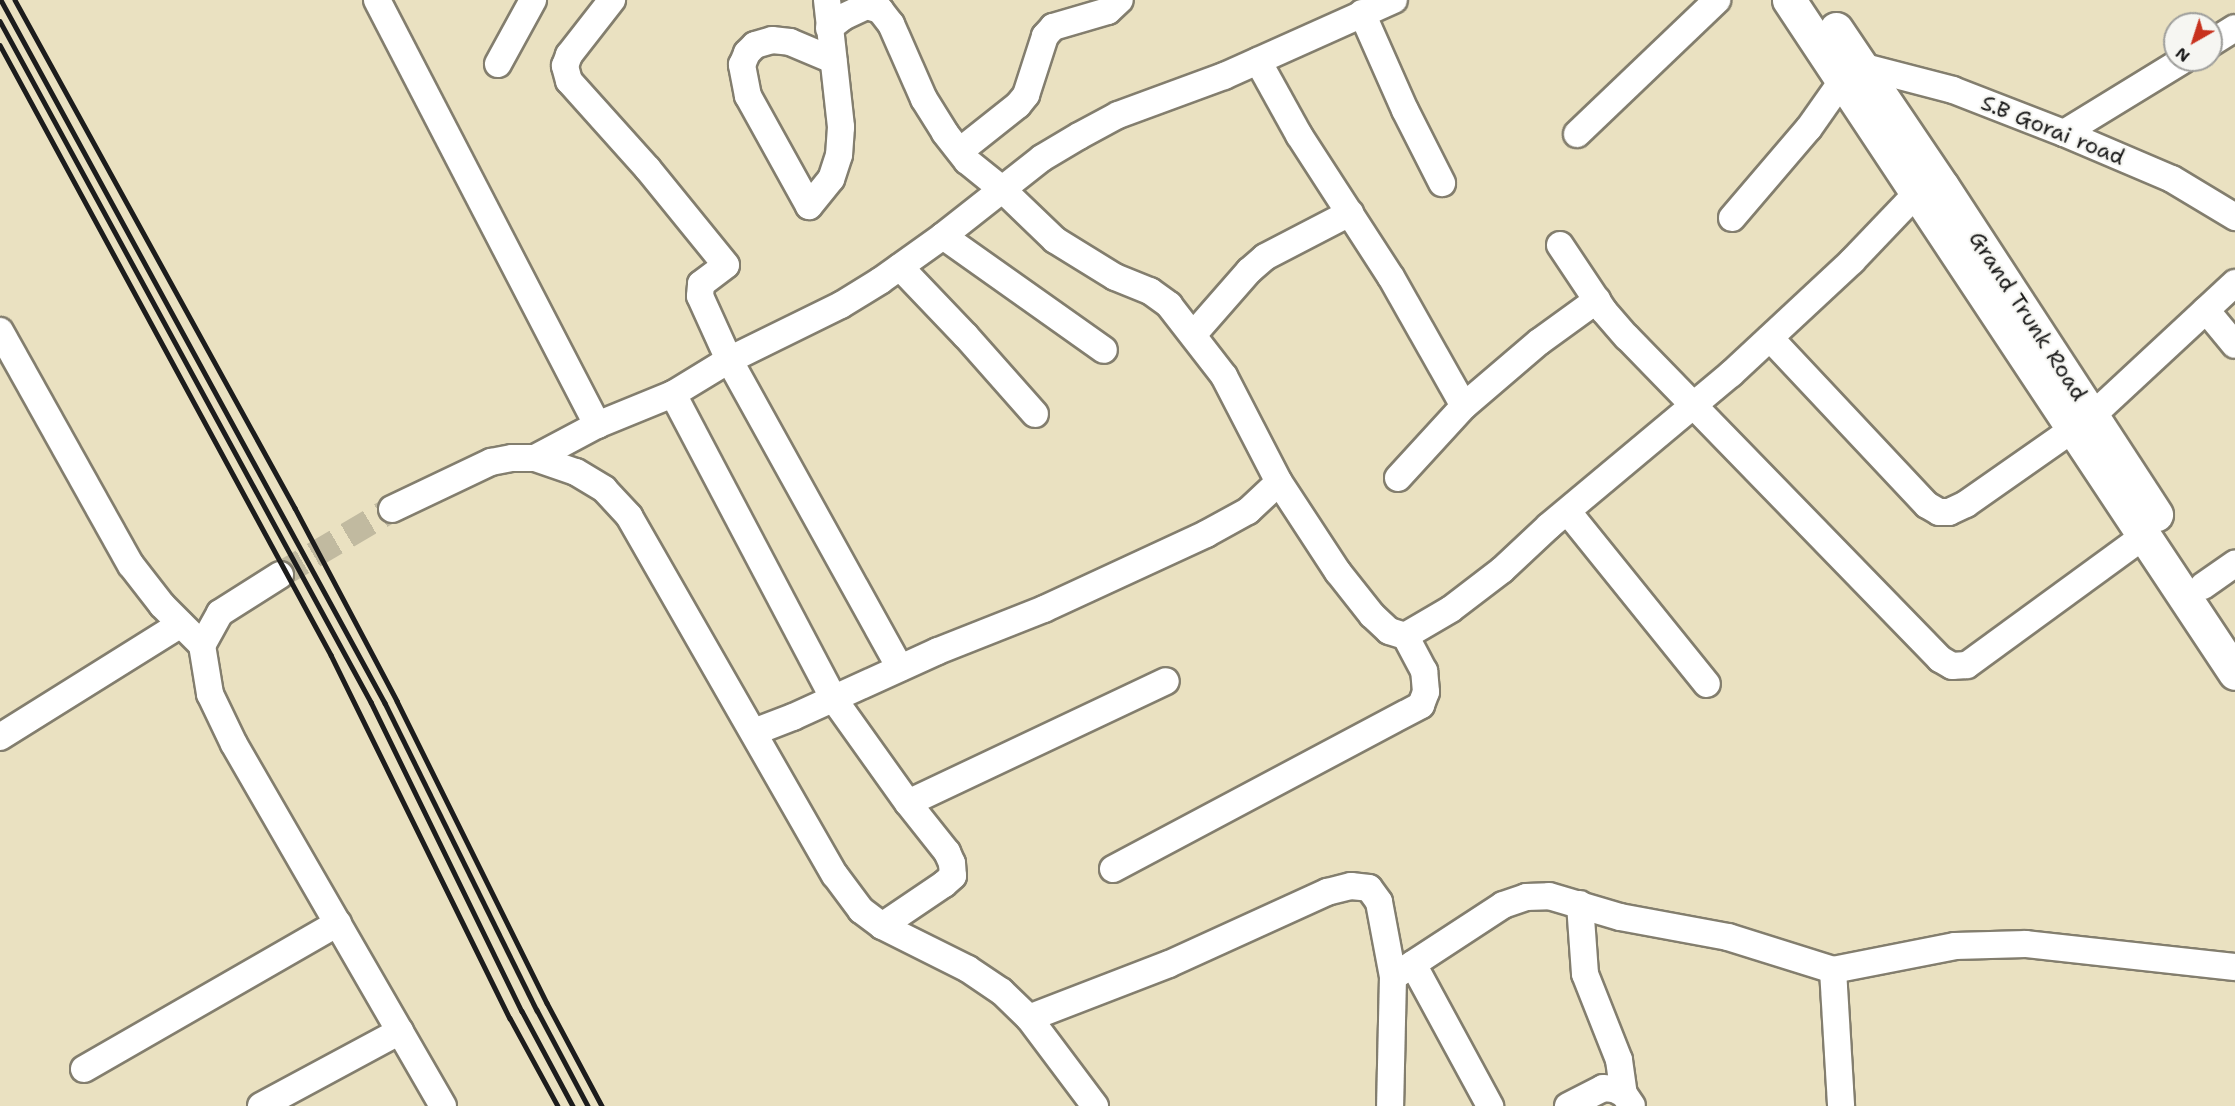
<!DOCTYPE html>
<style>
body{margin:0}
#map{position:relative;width:2235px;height:1106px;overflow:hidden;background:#eae1c1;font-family:"Shantell Sans",sans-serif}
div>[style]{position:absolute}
.minor-tunnel>*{height:26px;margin-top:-13px;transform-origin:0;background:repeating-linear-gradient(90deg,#c1baa0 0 26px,transparent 0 39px)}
.roads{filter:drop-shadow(2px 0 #837e6e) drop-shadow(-2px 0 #837e6e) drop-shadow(0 2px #837e6e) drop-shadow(0 -2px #837e6e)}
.minor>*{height:26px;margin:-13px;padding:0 13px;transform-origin:13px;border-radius:13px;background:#fff}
.major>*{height:33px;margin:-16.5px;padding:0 16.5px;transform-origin:16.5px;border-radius:16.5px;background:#fff}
.rail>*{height:4.5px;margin:-2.25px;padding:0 2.25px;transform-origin:2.25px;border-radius:2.25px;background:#1c1c1c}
span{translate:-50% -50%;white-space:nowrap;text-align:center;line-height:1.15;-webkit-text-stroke:4.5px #f6f6f2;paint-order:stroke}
.street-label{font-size:22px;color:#1c1c1c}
.north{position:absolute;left:2163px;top:12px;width:60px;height:60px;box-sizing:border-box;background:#f6f6f2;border:2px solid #9f9f9c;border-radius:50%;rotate:219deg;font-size:16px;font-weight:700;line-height:24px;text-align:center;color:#1c1c1c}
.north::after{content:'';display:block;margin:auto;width:21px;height:27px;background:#c8321e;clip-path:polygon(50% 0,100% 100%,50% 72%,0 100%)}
</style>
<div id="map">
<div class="minor-tunnel">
<i style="left:280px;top:575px;width:130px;rotate:-30.5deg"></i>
</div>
<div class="roads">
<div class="minor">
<i style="left:377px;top:0;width:479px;rotate:62.6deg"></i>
<i style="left:827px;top:0;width:128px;rotate:83.7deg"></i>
<i style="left:841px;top:127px;width:28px;rotate:94deg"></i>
<i style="left:839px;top:155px;width:25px;rotate:108deg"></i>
<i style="left:831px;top:179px;width:35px;rotate:129deg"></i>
<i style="left:809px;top:206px;width:126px;rotate:-119deg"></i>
<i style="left:748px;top:96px;width:32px;rotate:-101deg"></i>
<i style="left:742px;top:65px;width:13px;rotate:-67deg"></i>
<i style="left:747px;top:53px;width:11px;rotate:-45deg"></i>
<i style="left:755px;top:45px;width:18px;rotate:-16deg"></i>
<i style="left:772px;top:40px;width:18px;rotate:6deg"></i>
<i style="left:790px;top:42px;width:47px;rotate:22.7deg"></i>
<i style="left:1362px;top:13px;width:106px;rotate:66.1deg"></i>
<i style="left:1405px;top:110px;width:82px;rotate:63.1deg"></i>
<i style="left:829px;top:28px;width:18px;rotate:-38deg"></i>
<i style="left:843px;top:17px;width:26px;rotate:-25deg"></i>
<i style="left:867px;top:6px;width:14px;rotate:17deg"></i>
<i style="left:880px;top:10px;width:18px;rotate:52deg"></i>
<i style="left:891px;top:24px;width:82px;rotate:66.3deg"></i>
<i style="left:924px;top:99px;width:40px;rotate:58deg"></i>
<i style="left:945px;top:133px;width:36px;rotate:52deg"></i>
<i style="left:967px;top:161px;width:46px;rotate:38.9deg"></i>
<i style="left:1003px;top:190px;width:72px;rotate:43.9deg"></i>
<i style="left:1055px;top:240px;width:70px;rotate:31.7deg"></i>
<i style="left:1115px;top:277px;width:38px;rotate:22deg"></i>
<i style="left:1150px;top:291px;width:24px;rotate:36deg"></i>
<i style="left:1169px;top:305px;width:90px;rotate:52.2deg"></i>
<i style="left:1224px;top:376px;width:119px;rotate:62.6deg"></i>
<i style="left:1279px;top:482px;width:108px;rotate:56.8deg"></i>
<i style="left:1338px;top:572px;width:55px;rotate:51.7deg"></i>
<i style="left:1372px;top:615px;width:23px;rotate:43deg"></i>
<i style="left:1389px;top:631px;width:17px;rotate:17deg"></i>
<i style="left:1405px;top:636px;width:53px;rotate:-30.4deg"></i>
<i style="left:1451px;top:609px;width:64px;rotate:-37.4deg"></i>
<i style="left:1502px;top:570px;width:64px;rotate:-43.1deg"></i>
<i style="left:1549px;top:526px;width:237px;rotate:-39.9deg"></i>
<i style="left:1731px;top:374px;width:166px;rotate:-43deg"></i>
<i style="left:1852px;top:261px;width:94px;rotate:-46.3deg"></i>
<i style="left:2211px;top:43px;width:28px;rotate:-32deg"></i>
<i style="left:1258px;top:61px;width:85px;rotate:61deg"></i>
<i style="left:1299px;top:135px;width:169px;rotate:57.1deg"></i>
<i style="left:1391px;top:277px;width:148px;rotate:60.5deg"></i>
<i style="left:498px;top:64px;width:73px;rotate:-61.3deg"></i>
<i style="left:1861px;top:66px;width:95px;rotate:14.6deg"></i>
<i style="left:1953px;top:90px;width:119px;rotate:21.2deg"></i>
<i style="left:2064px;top:133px;width:117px;rotate:23.1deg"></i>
<i style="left:2172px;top:179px;width:74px;rotate:31.1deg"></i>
<i style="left:2064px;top:133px;width:140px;rotate:-31.5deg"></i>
<i style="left:1577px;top:134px;width:194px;rotate:-43.7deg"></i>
<i style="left:960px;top:151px;width:74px;rotate:-38.4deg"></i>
<i style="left:1018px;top:105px;width:13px;rotate:-51deg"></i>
<i style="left:1026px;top:95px;width:62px;rotate:-72.1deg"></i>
<i style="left:1045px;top:36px;width:12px;rotate:-48deg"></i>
<i style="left:1053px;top:27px;width:57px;rotate:-16.2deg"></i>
<i style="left:1108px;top:11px;width:16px;rotate:-43deg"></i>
<i style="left:1732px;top:218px;width:118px;rotate:-49.5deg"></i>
<i style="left:1809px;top:128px;width:57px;rotate:-54.9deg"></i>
<i style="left:943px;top:236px;width:197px;rotate:35.3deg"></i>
<i style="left:1560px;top:245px;width:79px;rotate:56.3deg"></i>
<i style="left:1604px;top:311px;width:35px;rotate:49deg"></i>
<i style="left:1627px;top:337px;width:449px;rotate:45.8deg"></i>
<i style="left:1940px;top:659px;width:14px;rotate:30deg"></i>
<i style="left:1952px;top:666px;width:15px;rotate:-4deg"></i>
<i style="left:1967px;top:665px;width:219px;rotate:-36.1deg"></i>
<i style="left:900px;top:267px;width:95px;rotate:46.3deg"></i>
<i style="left:966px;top:336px;width:104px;rotate:48.5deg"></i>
<i style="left:2206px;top:310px;width:45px;rotate:50.4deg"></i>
<i style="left:0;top:331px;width:268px;rotate:60.8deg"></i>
<i style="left:131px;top:565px;width:51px;rotate:52.2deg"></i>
<i style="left:162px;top:605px;width:57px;rotate:45deg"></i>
<i style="left:1193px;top:335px;width:85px;rotate:-48.8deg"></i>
<i style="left:1249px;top:271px;width:21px;rotate:-41deg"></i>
<i style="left:1265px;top:257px;width:96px;rotate:-27.4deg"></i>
<i style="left:1770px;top:338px;width:229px;rotate:46.8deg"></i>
<i style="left:1927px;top:505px;width:14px;rotate:30deg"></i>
<i style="left:1939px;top:512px;width:10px"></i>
<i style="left:1949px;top:512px;width:19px;rotate:-25deg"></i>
<i style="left:1966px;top:504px;width:131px;rotate:-35deg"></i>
<i style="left:673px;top:394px;width:344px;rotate:62.2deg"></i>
<i style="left:833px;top:698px;width:129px;rotate:54.5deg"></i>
<i style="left:908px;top:803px;width:63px;rotate:51.5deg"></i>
<i style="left:947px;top:852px;width:12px;rotate:66deg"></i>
<i style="left:952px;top:863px;width:13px;rotate:86deg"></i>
<i style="left:953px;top:876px;width:12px;rotate:138deg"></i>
<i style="left:944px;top:884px;width:75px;rotate:145.9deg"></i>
<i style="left:2093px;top:415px;width:194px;rotate:-42.9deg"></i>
<i style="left:535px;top:458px;width:70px;rotate:-28deg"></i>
<i style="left:597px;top:425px;width:82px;rotate:-22.2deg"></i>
<i style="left:673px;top:394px;width:66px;rotate:-31.3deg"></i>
<i style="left:729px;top:360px;width:70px;rotate:-114.4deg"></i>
<i style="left:700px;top:296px;width:12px;rotate:-85deg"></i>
<i style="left:701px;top:284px;width:31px;rotate:-37deg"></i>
<i style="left:726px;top:265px;width:124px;rotate:-129.1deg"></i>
<i style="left:648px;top:169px;width:118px;rotate:-131.9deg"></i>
<i style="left:569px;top:81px;width:16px;rotate:-105deg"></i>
<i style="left:565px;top:66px;width:12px;rotate:-70deg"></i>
<i style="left:569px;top:55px;width:70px;rotate:-52deg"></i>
<i style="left:1398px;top:478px;width:98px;rotate:-47.5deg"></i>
<i style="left:1464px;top:406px;width:99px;rotate:-40.5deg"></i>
<i style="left:1539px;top:342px;width:72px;rotate:-35.9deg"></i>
<i style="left:392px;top:509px;width:110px;rotate:-25.4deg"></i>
<i style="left:491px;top:462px;width:21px;rotate:-11deg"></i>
<i style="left:512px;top:458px;width:23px"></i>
<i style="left:535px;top:458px;width:43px;rotate:18.9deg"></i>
<i style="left:576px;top:472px;width:33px;rotate:31deg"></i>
<i style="left:604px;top:489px;width:37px;rotate:47deg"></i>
<i style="left:629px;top:516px;width:414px;rotate:60.2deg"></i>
<i style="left:835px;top:875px;width:44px;rotate:53.4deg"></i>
<i style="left:861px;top:910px;width:26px;rotate:37deg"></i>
<i style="left:882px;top:926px;width:96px;rotate:26.6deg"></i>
<i style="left:968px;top:969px;width:40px;rotate:34deg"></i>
<i style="left:1001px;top:991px;width:39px;rotate:44deg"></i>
<i style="left:1029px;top:1018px;width:110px;rotate:53.1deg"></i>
<i style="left:1568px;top:512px;width:221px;rotate:51.1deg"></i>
<i style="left:280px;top:575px;width:71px;rotate:147.7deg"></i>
<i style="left:220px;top:613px;width:37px;rotate:119deg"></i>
<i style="left:202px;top:645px;width:50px;rotate:80.7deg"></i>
<i style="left:210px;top:694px;width:55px;rotate:64.4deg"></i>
<i style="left:234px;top:744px;width:418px;rotate:60deg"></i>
<i style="left:2203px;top:586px;width:39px;rotate:-35deg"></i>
<i style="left:900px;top:668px;width:352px;rotate:-119deg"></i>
<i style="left:729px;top:360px;width:125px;rotate:-26.2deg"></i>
<i style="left:841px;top:305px;width:46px;rotate:-31.6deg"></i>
<i style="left:880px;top:281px;width:77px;rotate:-35.5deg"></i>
<i style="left:943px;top:236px;width:126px;rotate:-38.2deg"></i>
<i style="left:1042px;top:158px;width:43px;rotate:-30.7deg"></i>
<i style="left:1079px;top:136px;width:44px;rotate:-28.3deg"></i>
<i style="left:1118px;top:115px;width:113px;rotate:-20.2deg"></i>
<i style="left:1224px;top:76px;width:186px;rotate:-24.1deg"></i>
<i style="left:754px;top:732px;width:42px;rotate:-21deg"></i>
<i style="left:793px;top:717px;width:159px;rotate:-24.5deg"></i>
<i style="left:938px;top:651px;width:114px;rotate:-21.6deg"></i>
<i style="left:1044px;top:609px;width:179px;rotate:-24.8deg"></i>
<i style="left:1206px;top:534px;width:48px;rotate:-28.7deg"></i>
<i style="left:1248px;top:511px;width:42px;rotate:-43.1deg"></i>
<i style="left:0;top:737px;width:213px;rotate:-32deg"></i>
<i style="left:908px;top:803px;width:285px;rotate:-25.3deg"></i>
<i style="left:1113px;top:869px;width:349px;rotate:-28deg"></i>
<i style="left:1421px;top:705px;width:14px;rotate:-69deg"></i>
<i style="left:1426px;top:692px;width:21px;rotate:-95deg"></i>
<i style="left:1424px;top:671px;width:40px;rotate:-118deg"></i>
<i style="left:1580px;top:904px;width:70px;rotate:85.9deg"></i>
<i style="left:1585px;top:974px;width:92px;rotate:68.4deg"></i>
<i style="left:1619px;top:1060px;width:34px;rotate:82deg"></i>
<i style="left:1413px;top:964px;width:162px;rotate:61.5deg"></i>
<i style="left:1833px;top:970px;width:136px;rotate:86.6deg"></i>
<i style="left:1393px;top:977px;width:131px;rotate:-33.2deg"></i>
<i style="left:1503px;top:905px;width:24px;rotate:-19deg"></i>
<i style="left:1526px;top:897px;width:23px;rotate:-2deg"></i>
<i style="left:1549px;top:896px;width:74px;rotate:16.5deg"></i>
<i style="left:1620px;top:917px;width:110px;rotate:10.5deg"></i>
<i style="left:1728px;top:937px;width:110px;rotate:17.4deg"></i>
<i style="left:1833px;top:970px;width:124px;rotate:-11.1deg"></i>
<i style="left:1955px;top:946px;width:71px;rotate:-1.6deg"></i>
<i style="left:2026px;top:944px;width:210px;rotate:6.3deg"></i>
<i style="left:1029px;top:1018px;width:150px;rotate:-21.1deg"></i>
<i style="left:1169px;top:964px;width:174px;rotate:-24.5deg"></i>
<i style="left:1327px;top:892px;width:25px;rotate:-14deg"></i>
<i style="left:1351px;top:886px;width:18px;rotate:6deg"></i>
<i style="left:1369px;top:888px;width:17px;rotate:54deg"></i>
<i style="left:1379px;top:902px;width:76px;rotate:79.4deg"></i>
<i style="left:1393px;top:977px;width:129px;rotate:91.3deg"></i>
<i style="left:84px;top:1069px;width:293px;rotate:-29.9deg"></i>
<i style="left:261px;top:1106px;width:158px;rotate:-28.3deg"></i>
<i style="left:1568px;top:1106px;width:39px;rotate:-27deg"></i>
<i style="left:1603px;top:1088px;width:11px;rotate:5deg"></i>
<i style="left:1614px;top:1089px;width:11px;rotate:27deg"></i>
<i style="left:1624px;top:1094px;width:14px;rotate:56deg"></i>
</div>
<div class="major">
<i style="left:1789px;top:0;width:807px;rotate:56.47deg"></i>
<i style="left:1836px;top:29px;width:189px;rotate:56deg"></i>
<i style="left:1942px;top:186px;width:392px;rotate:56.9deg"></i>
</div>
</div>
<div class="rail">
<i style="left:1px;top:0;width:801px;rotate:61.36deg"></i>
<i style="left:385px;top:703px;width:343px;rotate:63.7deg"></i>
<i style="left:537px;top:1010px;width:109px;rotate:62deg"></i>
<i style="left:15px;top:0;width:580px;rotate:61.14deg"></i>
<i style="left:295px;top:508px;width:218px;rotate:62.1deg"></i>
<i style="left:397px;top:701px;width:337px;rotate:63.6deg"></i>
<i style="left:547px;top:1003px;width:117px;rotate:61.9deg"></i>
<i style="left:0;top:21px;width:776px;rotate:61.42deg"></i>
<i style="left:371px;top:702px;width:344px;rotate:64deg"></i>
<i style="left:522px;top:1011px;width:108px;rotate:61.8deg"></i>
<i style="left:0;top:45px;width:694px;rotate:61.51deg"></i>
<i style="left:331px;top:655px;width:405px;rotate:63.8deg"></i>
<i style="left:510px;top:1018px;width:100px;rotate:61.4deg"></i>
</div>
<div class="street-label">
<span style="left:2053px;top:130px;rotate:22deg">S.B Gorai road</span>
<span style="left:2028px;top:316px;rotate:57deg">Grand Trunk Road</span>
</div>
<div class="north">N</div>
</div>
